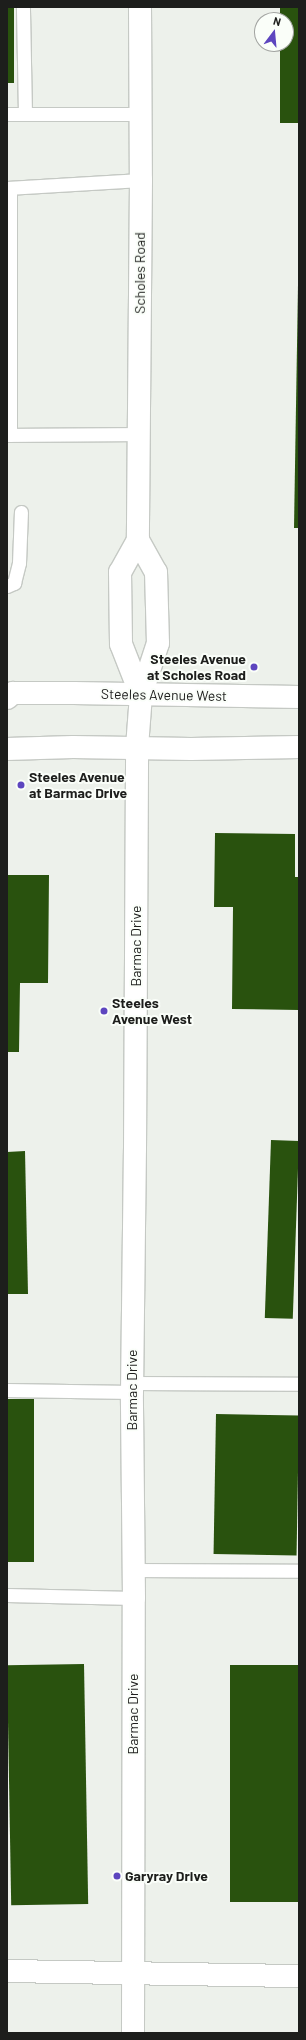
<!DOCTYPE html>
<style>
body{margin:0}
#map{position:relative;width:306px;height:2040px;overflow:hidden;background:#edf1eb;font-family:Barlow,sans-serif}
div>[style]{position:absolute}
.building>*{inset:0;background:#29520e;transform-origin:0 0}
.roads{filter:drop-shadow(1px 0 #c5c9c4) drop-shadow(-1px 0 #c5c9c4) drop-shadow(0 1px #c5c9c4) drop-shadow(0 -1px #c5c9c4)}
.service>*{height:13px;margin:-6.5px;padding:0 6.5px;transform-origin:6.5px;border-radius:6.5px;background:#fff}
.minor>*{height:22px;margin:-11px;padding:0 11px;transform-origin:11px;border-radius:11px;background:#fff}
.tertiary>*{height:22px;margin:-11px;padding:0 11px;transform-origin:11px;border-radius:11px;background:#fff}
.secondary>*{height:22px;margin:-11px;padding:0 11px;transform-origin:11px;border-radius:11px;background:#fff}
.dots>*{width:11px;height:11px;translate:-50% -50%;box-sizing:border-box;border:2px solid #fafef9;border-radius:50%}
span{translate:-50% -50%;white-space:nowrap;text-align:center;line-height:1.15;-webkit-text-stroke:4px #fafef9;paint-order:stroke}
.street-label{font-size:14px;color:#1d1e1c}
.poi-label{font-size:14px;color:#1d1e1c;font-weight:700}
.right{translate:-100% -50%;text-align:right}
.left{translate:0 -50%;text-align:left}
.frame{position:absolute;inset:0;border:8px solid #1d1e1c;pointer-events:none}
.north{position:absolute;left:254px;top:12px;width:40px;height:40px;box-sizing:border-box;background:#fafef9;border:1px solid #a2a4a1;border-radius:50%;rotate:16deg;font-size:11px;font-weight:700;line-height:16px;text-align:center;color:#1d1e1c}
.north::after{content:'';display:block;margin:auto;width:14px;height:18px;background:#5d46bf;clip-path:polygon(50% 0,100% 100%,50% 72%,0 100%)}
</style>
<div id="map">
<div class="building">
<i style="left:7px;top:7px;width:7px;height:76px"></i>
<i style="clip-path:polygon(280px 7px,299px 7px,299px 123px,280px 123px,280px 44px,286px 44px,286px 20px,280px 20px)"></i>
<i style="clip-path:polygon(298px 285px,299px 528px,294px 528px)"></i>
<i style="clip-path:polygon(215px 833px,295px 834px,295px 877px,299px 877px,299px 1010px,232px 1009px,233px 907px,214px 907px)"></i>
<i style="clip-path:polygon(7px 875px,49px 875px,48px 983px,20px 983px,19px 1052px,7px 1052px)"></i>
<i style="left:271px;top:1140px;width:28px;height:178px;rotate:2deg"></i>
<i style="clip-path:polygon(25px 1151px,28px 1294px,7px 1294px,7px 1152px)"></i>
<i style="left:7px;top:1399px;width:27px;height:163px"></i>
<i style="left:216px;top:1414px;width:83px;height:140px;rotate:1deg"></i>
<i style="left:84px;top:1664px;width:240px;height:77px;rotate:89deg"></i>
<i style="left:230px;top:1665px;width:69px;height:237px"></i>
</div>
<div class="roads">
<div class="service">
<i style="left:7px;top:114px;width:18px"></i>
<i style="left:25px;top:114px;width:107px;rotate:-91.1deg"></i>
<i style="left:25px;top:114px;width:116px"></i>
<i style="left:7px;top:188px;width:134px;rotate:-3.4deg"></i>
<i style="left:7px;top:435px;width:132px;rotate:-0.4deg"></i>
<i style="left:10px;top:435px;width:247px;rotate:-90deg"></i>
<i style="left:7px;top:586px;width:8px;rotate:-23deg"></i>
<i style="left:14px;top:583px;width:21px;rotate:-76deg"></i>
<i style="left:19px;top:563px;width:51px;rotate:-87.8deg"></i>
<i style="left:132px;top:1383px;width:167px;rotate:0.3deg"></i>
<i style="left:7px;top:1390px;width:125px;rotate:0.9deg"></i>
<i style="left:133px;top:1570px;width:166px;rotate:0.3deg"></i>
<i style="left:7px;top:1595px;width:127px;rotate:1.4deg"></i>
</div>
<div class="minor">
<i style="left:140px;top:7px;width:173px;rotate:89.7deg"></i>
<i style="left:141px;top:180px;width:360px;rotate:90.5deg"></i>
<i style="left:138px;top:540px;width:37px;rotate:119deg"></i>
<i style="left:120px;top:572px;width:72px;rotate:89.2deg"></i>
<i style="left:121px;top:644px;width:55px;rotate:68.6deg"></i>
<i style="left:138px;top:540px;width:37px;rotate:61deg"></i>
<i style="left:156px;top:572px;width:71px;rotate:88.4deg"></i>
<i style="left:158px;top:643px;width:55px;rotate:108.1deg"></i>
<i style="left:7px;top:1971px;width:292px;rotate:1deg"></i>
</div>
<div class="tertiary">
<i style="left:133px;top:2033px;width:435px;rotate:-89.9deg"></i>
<i style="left:134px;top:1598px;width:206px;rotate:-90.6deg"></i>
<i style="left:132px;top:1392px;width:243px;rotate:-89.3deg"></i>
<i style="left:135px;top:1149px;width:402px;rotate:-89.7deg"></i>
</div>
<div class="secondary">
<i style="left:7px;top:698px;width:8px;rotate:-40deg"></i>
<i style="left:13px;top:693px;width:61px"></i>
<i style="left:74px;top:693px;width:225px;rotate:1deg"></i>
<i style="left:137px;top:747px;width:52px;rotate:-85.6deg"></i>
<i style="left:7px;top:749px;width:66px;rotate:-1.7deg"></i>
<i style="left:73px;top:747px;width:118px;rotate:1deg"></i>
<i style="left:191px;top:749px;width:108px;rotate:-1.1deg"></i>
</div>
</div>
<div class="dots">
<i style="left:254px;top:667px;background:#5d46bf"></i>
<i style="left:21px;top:785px;background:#5d46bf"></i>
<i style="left:104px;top:1011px;background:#5d46bf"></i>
<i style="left:117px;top:1876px;background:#5d46bf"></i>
</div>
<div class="street-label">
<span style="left:140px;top:273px;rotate:-90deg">Scholes Road</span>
<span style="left:164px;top:695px;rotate:1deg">Steeles Avenue West</span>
<span style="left:136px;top:946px;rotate:-90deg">Barmac Drive</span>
<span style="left:132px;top:1390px;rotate:-90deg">Barmac Drive</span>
<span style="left:133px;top:1714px;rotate:-90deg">Barmac Drive</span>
</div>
<div class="poi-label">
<span class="right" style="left:246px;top:667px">Steeles Avenue<br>at Scholes Road</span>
<span class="left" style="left:29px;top:785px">Steeles Avenue<br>at Barmac Drive</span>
<span class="left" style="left:112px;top:1011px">Steeles<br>Avenue West</span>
<span class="left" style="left:125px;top:1876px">Garyray Drive</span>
</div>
<div class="frame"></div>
<div class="north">N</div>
</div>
